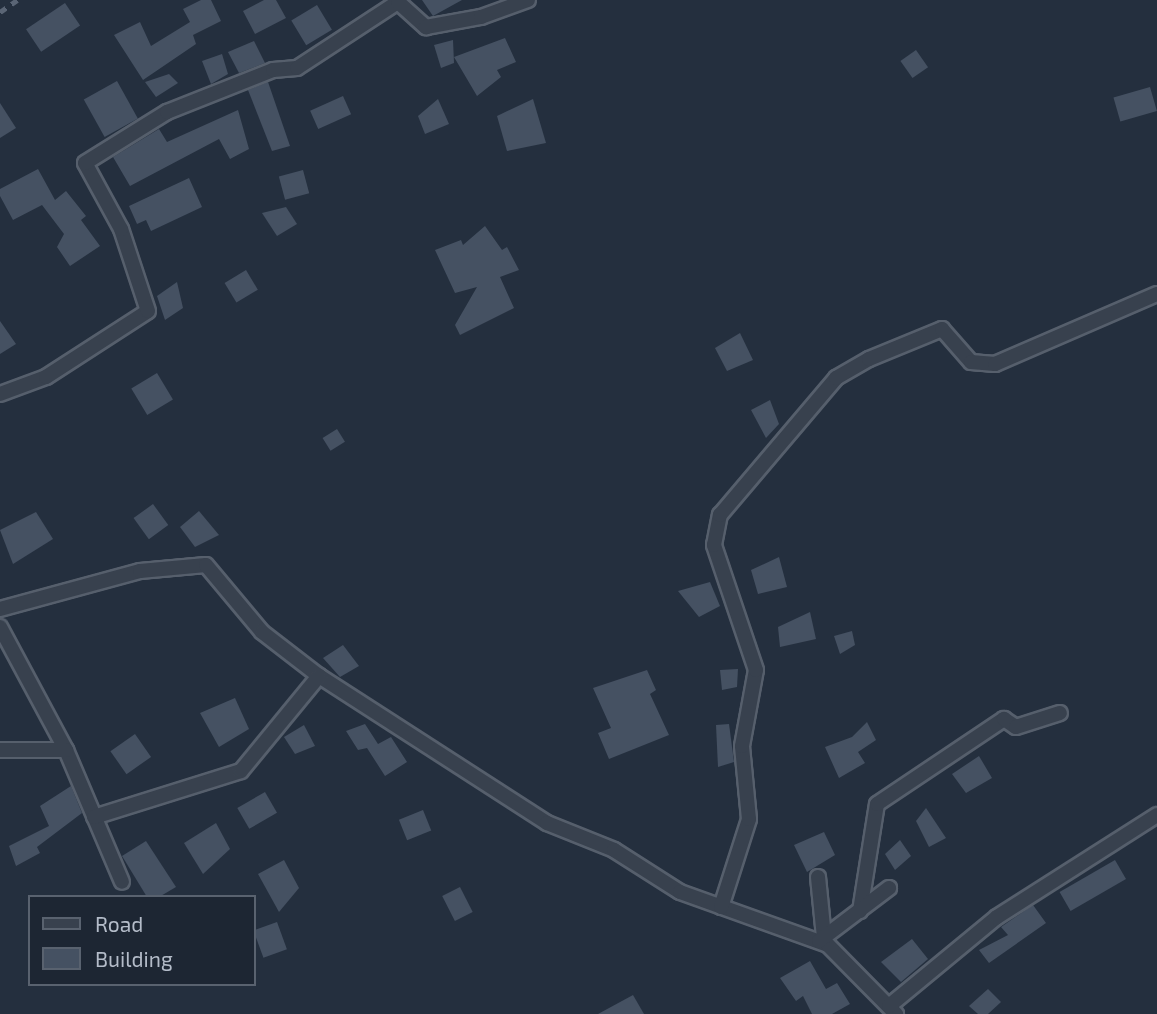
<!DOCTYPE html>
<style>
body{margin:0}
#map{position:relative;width:1157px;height:1014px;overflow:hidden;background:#242f3e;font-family:"Exo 2",sans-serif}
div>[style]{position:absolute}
.building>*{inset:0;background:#455162;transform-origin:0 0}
.roads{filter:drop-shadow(2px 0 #565f6c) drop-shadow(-2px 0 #565f6c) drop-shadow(0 2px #565f6c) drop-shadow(0 -2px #565f6c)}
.street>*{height:14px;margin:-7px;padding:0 7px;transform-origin:7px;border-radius:7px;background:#38414e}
.rail>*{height:4.5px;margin-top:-2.25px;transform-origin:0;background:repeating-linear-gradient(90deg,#5a6575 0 7px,transparent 0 14px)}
span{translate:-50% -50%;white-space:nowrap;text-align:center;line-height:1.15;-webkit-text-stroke:7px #1d2633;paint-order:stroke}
.legend{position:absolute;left:28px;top:895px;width:228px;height:91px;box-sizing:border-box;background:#1d2633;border:2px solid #59626f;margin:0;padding:9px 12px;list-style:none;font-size:21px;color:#b4bcc9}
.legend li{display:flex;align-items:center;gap:14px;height:35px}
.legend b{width:35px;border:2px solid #59626f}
</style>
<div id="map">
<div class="building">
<i style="clip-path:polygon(201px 0,211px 0,221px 21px,193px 35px,196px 44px,143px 80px,114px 35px,140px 22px,151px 46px,190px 22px,183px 9px)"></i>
<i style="clip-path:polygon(264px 0,276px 0,286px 18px,255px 34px,243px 11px)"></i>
<i style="clip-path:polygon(422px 0,462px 0,433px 16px)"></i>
<i style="left:65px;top:3px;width:27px;height:47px;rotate:56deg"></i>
<i style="left:317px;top:5px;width:29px;height:30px;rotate:59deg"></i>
<i style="clip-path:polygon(505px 38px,516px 62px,497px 70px,501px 77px,477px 96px,454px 57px)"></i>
<i style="clip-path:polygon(453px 40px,454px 63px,441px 68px,434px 45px)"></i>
<i style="clip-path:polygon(254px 41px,265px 63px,239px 73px,228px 52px)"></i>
<i style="left:916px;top:50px;width:21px;height:19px;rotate:55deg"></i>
<i style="clip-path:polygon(222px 54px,228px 74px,211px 84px,202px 61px)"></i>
<i style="clip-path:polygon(169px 74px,178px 83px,156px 97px,145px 82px)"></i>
<i style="left:117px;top:81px;width:43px;height:38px;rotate:61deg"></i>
<i style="clip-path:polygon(268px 82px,290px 146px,272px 151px,248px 90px)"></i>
<i style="left:1150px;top:87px;width:25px;height:38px;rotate:74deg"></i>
<i style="left:343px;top:96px;width:20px;height:36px;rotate:66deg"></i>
<i style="clip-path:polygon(438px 99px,449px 124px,425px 134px,418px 116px)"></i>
<i style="clip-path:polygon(533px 99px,546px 143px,507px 151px,497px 116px)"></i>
<i style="clip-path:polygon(0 103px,16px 128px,0 138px)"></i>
<i style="clip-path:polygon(238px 110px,249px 149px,230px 159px,219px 139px,130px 186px,113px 157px,159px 129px,167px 142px)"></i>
<i style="clip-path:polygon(38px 169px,55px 200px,66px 191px,86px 216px,81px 220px,100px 246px,70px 266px,57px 247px,64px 234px,42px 205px,13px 220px,0 196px,0 189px)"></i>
<i style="left:303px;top:170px;width:24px;height:25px;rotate:75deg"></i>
<i style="clip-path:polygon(189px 178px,202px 207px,151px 231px,146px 220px,137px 224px,129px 206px)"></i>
<i style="clip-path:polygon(286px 207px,297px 224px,277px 236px,262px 213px)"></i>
<i style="clip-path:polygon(485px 226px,502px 250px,507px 247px,519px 270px,500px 277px,514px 308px,460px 335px,455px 325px,477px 287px,455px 293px,435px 250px,461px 240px,463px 245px)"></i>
<i style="left:246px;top:270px;width:23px;height:25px;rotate:59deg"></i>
<i style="clip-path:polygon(177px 282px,183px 308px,165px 320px,157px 296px)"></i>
<i style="clip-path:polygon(0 321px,16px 344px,0 354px)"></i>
<i style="clip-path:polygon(740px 333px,753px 360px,727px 371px,715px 348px)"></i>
<i style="left:157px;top:373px;width:31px;height:30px;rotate:59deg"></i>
<i style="clip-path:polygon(770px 400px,779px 424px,766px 438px,751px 410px)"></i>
<i style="left:337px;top:429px;width:15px;height:17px;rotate:58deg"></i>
<i style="left:153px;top:504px;width:26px;height:24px;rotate:54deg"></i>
<i style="clip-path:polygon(199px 511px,219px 535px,195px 547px,180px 527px)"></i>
<i style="clip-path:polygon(36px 512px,53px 539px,13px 564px,0 530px)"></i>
<i style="clip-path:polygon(779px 557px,787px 587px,758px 594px,751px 570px)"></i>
<i style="clip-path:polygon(710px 582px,720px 606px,699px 617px,678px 591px)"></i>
<i style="clip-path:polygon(810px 612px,816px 639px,780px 647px,778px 627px)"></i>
<i style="clip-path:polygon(852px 631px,855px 645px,840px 654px,834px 636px)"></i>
<i style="clip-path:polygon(343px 645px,359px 666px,340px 677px,323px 658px)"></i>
<i style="clip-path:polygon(738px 669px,737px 687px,722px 690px,720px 670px)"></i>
<i style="clip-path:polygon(647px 670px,656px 690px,650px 694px,669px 735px,609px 759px,598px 733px,611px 728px,593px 688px)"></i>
<i style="clip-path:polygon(235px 698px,249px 729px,219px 747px,200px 713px)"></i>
<i style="clip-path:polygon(867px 722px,876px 740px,858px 752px,865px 763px,839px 778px,825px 747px,852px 737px)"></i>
<i style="clip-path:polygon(365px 724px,378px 744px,391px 737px,407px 762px,385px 776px,367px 748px,358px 750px,346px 731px)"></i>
<i style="clip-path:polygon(729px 724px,734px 762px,718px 767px,716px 725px)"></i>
<i style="clip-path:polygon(304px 725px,315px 746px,295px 754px,284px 737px)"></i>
<i style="left:135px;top:734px;width:28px;height:30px;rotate:55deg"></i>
<i style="clip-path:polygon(979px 756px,992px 778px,966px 793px,952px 774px)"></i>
<i style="clip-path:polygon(71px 786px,82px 813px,37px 847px,40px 853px,16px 866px,9px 846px,49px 826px,40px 806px)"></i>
<i style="left:265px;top:792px;width:24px;height:32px;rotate:60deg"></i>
<i style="clip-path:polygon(926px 808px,946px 838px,929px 847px,916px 821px)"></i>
<i style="left:423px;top:810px;width:22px;height:26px;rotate:68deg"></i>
<i style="clip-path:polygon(216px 823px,230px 849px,203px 874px,184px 843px)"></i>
<i style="clip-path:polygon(824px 832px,835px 855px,807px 872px,794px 845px)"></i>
<i style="clip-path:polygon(900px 840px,911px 856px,895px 870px,885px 854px)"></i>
<i style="clip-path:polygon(146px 841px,176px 887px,159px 897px,147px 897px,122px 856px)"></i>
<i style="clip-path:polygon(284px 860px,299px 888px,279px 912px,258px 874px)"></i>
<i style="left:1115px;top:860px;width:22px;height:64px;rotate:60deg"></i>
<i style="left:460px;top:887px;width:28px;height:20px;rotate:63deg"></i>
<i style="clip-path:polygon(1033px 905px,1046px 923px,989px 963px,979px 950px,1008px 935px,1001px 927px)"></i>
<i style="left:277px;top:922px;width:29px;height:25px;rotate:70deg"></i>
<i style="clip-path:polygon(912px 939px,928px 959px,901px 982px,881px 962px)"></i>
<i style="clip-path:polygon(810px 961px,826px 989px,837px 983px,850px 1004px,832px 1014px,812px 1014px,803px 996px,796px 1001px,780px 978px)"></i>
<i style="clip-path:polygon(988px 989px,1001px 1002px,988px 1014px,978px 1014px,969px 1006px)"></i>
<i style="clip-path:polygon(633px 995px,644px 1014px,598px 1014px)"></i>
</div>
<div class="roads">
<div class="street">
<i style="left:0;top:394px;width:49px;rotate:-20.3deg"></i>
<i style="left:46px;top:377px;width:121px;rotate:-32.9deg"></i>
<i style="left:148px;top:311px;width:86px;rotate:-108.2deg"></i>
<i style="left:121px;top:229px;width:75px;rotate:-118.6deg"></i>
<i style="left:85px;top:163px;width:97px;rotate:-31.9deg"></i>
<i style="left:167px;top:112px;width:114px;rotate:-21.6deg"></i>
<i style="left:273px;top:70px;width:24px;rotate:-5deg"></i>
<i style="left:297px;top:68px;width:121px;rotate:-33.2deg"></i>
<i style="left:398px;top:2px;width:38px;rotate:42deg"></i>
<i style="left:426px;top:27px;width:56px;rotate:-10.3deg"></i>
<i style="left:481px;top:17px;width:50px;rotate:-19.9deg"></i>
<i style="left:0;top:609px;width:145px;rotate:-15.2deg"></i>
<i style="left:140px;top:571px;width:66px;rotate:-5.2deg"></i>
<i style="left:206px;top:565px;width:87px;rotate:50.1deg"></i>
<i style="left:262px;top:632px;width:72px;rotate:37.7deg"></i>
<i style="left:319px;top:676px;width:271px;rotate:32.8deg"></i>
<i style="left:547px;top:823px;width:72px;rotate:21.9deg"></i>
<i style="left:614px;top:850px;width:78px;rotate:32.5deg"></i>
<i style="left:680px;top:892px;width:157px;rotate:19.7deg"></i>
<i style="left:828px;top:945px;width:97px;rotate:45.4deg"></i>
<i style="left:0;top:627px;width:140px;rotate:61.8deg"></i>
<i style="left:66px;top:750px;width:143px;rotate:67deg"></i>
<i style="left:0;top:750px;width:66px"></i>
<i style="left:94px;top:817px;width:154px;rotate:-17.4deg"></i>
<i style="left:241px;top:771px;width:123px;rotate:-50.6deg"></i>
<i style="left:818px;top:877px;width:60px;rotate:84.3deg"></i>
<i style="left:721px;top:907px;width:92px;rotate:-72.3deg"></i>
<i style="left:749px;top:819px;width:73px;rotate:-95.5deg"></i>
<i style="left:742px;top:746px;width:77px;rotate:-79.6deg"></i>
<i style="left:756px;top:670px;width:132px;rotate:-108.6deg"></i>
<i style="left:714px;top:545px;width:31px;rotate:-79deg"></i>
<i style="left:720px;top:515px;width:180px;rotate:-49.7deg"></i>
<i style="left:836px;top:378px;width:38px;rotate:-30deg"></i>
<i style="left:869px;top:359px;width:79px;rotate:-22.3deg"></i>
<i style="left:942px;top:329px;width:44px;rotate:48.7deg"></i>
<i style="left:971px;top:362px;width:24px;rotate:5deg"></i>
<i style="left:995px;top:364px;width:176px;rotate:-23.4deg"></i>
<i style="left:860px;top:911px;width:108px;rotate:-81deg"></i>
<i style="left:877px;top:804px;width:153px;rotate:-33.8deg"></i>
<i style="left:1004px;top:719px;width:14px;rotate:34deg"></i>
<i style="left:1016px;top:727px;width:46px;rotate:-17.7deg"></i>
<i style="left:819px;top:941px;width:88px;rotate:-37.1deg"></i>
<i style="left:889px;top:1006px;width:140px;rotate:-39.5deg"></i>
<i style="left:997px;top:917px;width:190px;rotate:-32.5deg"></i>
</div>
</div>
<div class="rail">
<i style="left:0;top:12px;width:21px;rotate:-35deg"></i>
</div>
<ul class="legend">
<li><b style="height:9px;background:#38414e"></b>Road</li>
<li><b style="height:19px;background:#455162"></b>Building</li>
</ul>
</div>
